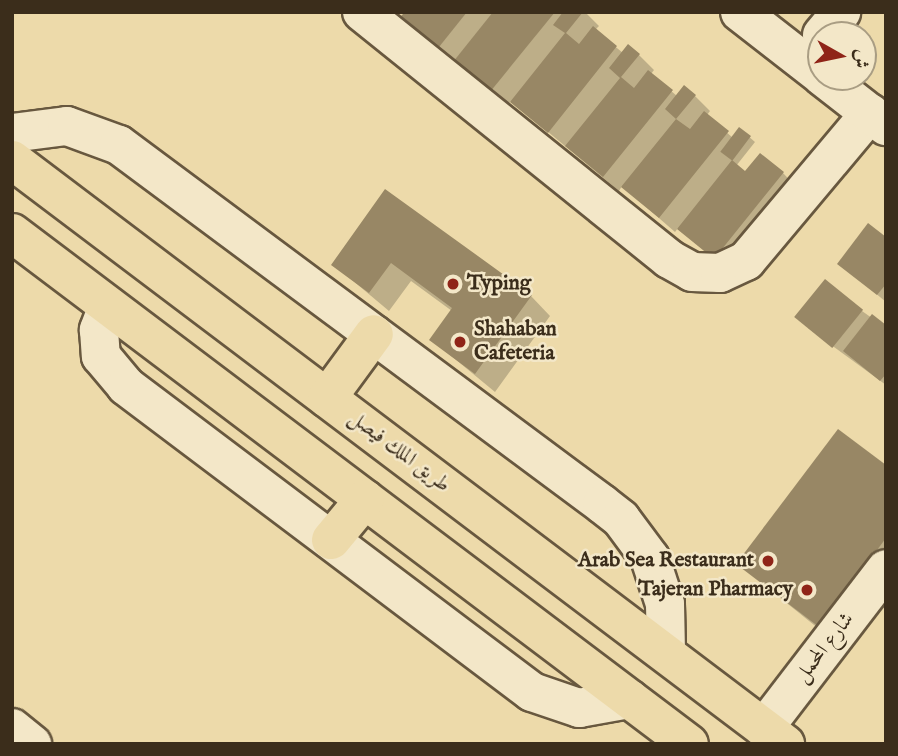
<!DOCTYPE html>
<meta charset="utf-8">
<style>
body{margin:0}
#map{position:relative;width:898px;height:756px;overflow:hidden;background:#eddaaa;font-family:"IM FELL English",Amiri,serif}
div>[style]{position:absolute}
.shadow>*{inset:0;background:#0003}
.building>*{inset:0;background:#988765;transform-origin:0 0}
.roads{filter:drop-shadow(2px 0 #68583f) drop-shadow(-2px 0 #68583f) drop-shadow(0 2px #68583f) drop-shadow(0 -2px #68583f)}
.minor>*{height:38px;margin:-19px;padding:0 19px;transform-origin:19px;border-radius:19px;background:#f3e7c8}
.major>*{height:38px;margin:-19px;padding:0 19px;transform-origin:19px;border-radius:19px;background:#eddaaa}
.dots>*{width:19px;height:19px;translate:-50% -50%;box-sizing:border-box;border:4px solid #f3e7c8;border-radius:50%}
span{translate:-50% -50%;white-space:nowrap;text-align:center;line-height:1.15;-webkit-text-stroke:5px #f3e7c8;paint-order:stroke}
.poi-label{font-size:21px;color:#3b2d1b;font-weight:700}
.left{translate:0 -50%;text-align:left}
.right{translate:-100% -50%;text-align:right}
.street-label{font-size:21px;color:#3b2d1b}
.frame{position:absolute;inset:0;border:14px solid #3b2d1b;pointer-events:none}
.north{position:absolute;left:807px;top:21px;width:70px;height:70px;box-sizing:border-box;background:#f3e7c8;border:2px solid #a99d83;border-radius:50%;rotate:99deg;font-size:19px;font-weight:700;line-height:28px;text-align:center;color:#3b2d1b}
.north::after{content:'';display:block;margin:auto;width:24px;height:32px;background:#8f2418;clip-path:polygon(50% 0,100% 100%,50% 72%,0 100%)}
</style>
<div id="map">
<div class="shadow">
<i style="clip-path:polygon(407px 12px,585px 12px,599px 26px,595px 30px,623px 53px,639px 55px,654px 70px,651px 74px,677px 96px,695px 96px,710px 111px,707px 115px,733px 138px,740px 129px,755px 142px,736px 166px,746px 173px,783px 173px,798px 189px,731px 273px,678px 228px,675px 232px,622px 186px,619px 191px,511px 101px,506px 106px,419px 31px,404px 16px)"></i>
<i style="clip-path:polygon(386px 192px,531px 296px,550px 316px,495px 392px,432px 340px,452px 311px,411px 281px,389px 311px,333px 264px)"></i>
<i style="clip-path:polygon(886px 239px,886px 302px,839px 263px)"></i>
<i style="clip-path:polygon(862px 311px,886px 328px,886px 385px,808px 328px)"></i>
<i style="clip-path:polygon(886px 467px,886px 582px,839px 645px,738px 564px)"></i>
</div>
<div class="building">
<i style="clip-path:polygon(405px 12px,467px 12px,439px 47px,401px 16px)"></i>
<i style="clip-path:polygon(493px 12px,555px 12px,490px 92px,453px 62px)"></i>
<i style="clip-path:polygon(563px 12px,583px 12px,566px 33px,579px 44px,593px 26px,617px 46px,548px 133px,510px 102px,565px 33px,553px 25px)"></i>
<i style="clip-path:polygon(628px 44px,640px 54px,621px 77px,634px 88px,648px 70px,673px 90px,603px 177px,565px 146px,620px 78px,609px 68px)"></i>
<i style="clip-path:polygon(684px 85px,696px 95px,676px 119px,690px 129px,704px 111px,729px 131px,659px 218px,621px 187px,676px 119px,665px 109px)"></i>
<i style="left:739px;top:127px;width:15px;height:31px;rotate:37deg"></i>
<i style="clip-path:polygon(760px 153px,784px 172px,714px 259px,677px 229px,732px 160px,745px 171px)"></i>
<i style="clip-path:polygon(385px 189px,532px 295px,475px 374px,429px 340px,452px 308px,391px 263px,369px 293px,331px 265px)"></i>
<i style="clip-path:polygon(868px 223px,886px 237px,886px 284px,877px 295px,837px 264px)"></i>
<i style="left:825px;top:279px;width:49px;height:49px;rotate:39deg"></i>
<i style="clip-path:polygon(872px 314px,886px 325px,886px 374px,880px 381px,843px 351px)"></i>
<i style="clip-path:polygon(838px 429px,886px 465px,886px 538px,819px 627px,736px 564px)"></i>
</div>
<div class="roads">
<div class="minor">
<i style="left:362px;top:12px;width:394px;rotate:38.8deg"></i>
<i style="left:669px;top:259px;width:26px;rotate:29deg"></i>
<i style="left:692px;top:272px;width:28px;rotate:2deg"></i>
<i style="left:720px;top:273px;width:29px;rotate:-25deg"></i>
<i style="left:746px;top:261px;width:193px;rotate:-50deg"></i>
<i style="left:740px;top:12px;width:103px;rotate:37.9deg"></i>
<i style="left:822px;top:35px;width:30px;rotate:-50deg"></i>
<i style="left:823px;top:77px;width:80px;rotate:37.9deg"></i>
<i style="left:12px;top:133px;width:55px;rotate:-7.3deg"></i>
<i style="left:67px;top:126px;width:55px;rotate:20.1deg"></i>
<i style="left:119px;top:145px;width:602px;rotate:36.62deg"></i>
<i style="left:602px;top:504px;width:24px;rotate:38deg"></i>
<i style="left:621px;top:519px;width:49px;rotate:53.4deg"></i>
<i style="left:650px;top:558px;width:48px;rotate:71.9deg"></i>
<i style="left:665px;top:604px;width:49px;rotate:88.8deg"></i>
<i style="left:108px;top:306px;width:26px;rotate:111deg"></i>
<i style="left:99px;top:330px;width:26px;rotate:86deg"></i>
<i style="left:101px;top:356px;width:39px;rotate:50deg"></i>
<i style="left:126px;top:386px;width:508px;rotate:37.01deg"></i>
<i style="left:532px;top:692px;width:50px;rotate:18.8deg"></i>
<i style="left:579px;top:708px;width:51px;rotate:-10.2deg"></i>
<i style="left:12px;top:728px;width:26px;rotate:39deg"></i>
<i style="left:764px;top:728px;width:200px;rotate:-52.5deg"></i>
</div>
<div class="major">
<i style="left:12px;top:160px;width:969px;rotate:37.07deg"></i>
<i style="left:12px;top:233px;width:848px;rotate:37.05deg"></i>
<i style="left:327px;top:398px;width:79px;rotate:-53.7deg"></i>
<i style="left:331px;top:540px;width:53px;rotate:-50.3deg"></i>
</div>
</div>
<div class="dots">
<i style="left:453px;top:284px;background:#8f2418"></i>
<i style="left:460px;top:342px;background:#8f2418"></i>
<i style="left:768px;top:561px;background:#8f2418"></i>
<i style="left:807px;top:590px;background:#8f2418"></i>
</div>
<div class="poi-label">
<span class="left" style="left:467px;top:284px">Typing</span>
<span class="left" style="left:474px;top:342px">Shahaban<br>Cafeteria</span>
<span class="right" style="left:754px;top:561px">Arab Sea Restaurant</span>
<span class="right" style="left:793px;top:590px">Tajeran Pharmacy</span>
</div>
<div class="street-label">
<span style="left:399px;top:452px;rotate:37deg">طريق الملك فيصل</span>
<span style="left:825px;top:648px;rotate:-52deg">شارع المحمل</span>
</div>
<div class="frame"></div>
<div class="north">ش</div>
</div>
